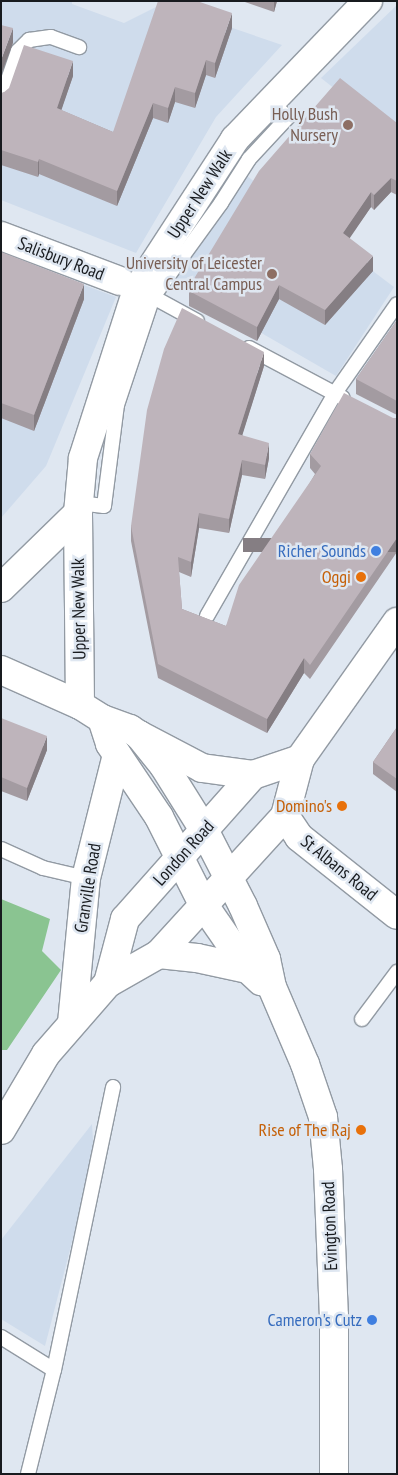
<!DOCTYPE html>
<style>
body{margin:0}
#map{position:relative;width:398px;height:1475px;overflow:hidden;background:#dfe7f1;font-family:"PT Sans Narrow",sans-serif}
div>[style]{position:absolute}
.built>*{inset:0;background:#cfdcec}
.green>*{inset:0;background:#8ac491}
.roads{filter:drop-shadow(1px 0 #929aa3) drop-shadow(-1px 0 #929aa3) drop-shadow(0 1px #929aa3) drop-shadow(0 -1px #929aa3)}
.lane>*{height:14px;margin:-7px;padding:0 7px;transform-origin:7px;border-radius:7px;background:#fff}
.street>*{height:28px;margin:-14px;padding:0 14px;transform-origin:14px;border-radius:14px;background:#fff}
.secondary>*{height:28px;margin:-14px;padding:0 14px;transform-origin:14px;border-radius:14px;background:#fff}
.primary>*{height:28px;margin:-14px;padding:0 14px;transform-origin:14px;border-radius:14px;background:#fff}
.wall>*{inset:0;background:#a39ba1}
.shaded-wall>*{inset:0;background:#857e83;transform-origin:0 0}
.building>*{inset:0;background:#beb4bb}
.dots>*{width:14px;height:14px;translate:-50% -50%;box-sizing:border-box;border:2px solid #dfe7f1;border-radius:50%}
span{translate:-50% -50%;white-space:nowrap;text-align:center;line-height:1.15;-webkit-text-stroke:5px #dfe7f1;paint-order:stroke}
.education-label{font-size:18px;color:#785e54}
.right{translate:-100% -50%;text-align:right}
.street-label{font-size:18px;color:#181b1f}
.shop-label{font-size:18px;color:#366cbe}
.food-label{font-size:18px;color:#c56008}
.frame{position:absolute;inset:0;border:2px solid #181b1f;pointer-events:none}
</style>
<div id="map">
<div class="built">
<i style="clip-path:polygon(1px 1px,72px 1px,72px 4px,124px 23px,162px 4px,282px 45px,216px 117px,136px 253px,1px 200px,1px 80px,15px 44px,1px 39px)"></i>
<i style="clip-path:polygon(397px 5px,397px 138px,321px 78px)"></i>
<i style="clip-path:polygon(235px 167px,394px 287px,336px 376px,164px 277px)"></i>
<i style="clip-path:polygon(1px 254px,116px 297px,46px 466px,1px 518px)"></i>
<i style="clip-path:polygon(92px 1124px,94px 1157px,45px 1346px,1px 1319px,1px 1240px)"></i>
</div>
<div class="green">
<i style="clip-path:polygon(1px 899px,50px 919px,42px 951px,61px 970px,7px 1050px,1px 1050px)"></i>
</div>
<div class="roads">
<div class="lane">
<i style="left:1px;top:100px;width:52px;rotate:-70.9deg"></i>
<i style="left:18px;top:51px;width:16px;rotate:-45deg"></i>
<i style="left:29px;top:40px;width:22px;rotate:-8deg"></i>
<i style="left:51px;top:37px;width:30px;rotate:20deg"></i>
<i style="left:153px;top:297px;width:50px;rotate:28.6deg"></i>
<i style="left:249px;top:348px;width:106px;rotate:28deg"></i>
<i style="left:79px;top:503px;width:25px;rotate:7deg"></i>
<i style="left:104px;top:506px;width:102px;rotate:-82.7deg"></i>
<i style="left:117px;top:405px;width:114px;rotate:-71.6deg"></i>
<i style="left:153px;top:297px;width:116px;rotate:-54.1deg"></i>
<i style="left:221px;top:203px;width:52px;rotate:-57.5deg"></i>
<i style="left:249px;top:159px;width:57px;rotate:-47.1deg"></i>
<i style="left:288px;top:117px;width:23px;rotate:-140deg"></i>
<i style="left:207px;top:616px;width:257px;rotate:-60.1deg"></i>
<i style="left:335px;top:393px;width:108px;rotate:-55.1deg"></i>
<i style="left:1px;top:849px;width:46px;rotate:24.3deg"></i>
<i style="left:43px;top:868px;width:44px;rotate:13.1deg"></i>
<i style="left:362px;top:1019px;width:59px;rotate:-53.3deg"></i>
<i style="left:1px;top:1337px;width:62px;rotate:31.9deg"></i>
<i style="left:28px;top:1474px;width:107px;rotate:-76deg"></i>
<i style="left:54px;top:1370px;width:289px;rotate:-78.2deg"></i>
</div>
<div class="street">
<i style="left:1px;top:236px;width:127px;rotate:20.7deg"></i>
<i style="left:1px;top:588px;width:107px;rotate:-44.2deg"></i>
<i style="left:80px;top:705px;width:192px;rotate:-90.6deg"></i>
<i style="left:78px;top:513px;width:55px;rotate:-84.8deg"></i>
<i style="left:83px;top:458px;width:176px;rotate:-72.2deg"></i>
<i style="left:137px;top:290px;width:180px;rotate:-57deg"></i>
<i style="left:235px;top:139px;width:192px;rotate:-46.1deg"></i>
<i style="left:285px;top:816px;width:25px;rotate:56deg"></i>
<i style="left:299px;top:837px;width:125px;rotate:38.5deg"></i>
<i style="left:72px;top:1023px;width:146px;rotate:-84.5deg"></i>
<i style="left:86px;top:878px;width:127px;rotate:-75.9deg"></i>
</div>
<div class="secondary">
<i style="left:1px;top:670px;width:86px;rotate:23.9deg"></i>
<i style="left:80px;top:705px;width:26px;rotate:32deg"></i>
<i style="left:102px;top:719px;width:30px;rotate:20deg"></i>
<i style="left:130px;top:729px;width:11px;rotate:34deg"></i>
<i style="left:139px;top:735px;width:40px;rotate:51deg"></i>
<i style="left:164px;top:766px;width:75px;rotate:58deg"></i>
<i style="left:204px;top:830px;width:85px;rotate:62.8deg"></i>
<i style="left:243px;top:906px;width:58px;rotate:66.5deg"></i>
<i style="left:266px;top:959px;width:29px;rotate:78deg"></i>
<i style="left:272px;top:987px;width:84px;rotate:66.8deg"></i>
<i style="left:305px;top:1064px;width:56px;rotate:71.2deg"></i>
<i style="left:323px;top:1117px;width:52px;rotate:84.5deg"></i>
<i style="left:328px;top:1169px;width:147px;rotate:87.7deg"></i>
<i style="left:334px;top:1316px;width:158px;rotate:90deg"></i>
<i style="left:102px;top:719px;width:26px;rotate:72deg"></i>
<i style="left:110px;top:744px;width:88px;rotate:56.1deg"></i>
<i style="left:159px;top:817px;width:97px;rotate:63.2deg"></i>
<i style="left:203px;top:904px;width:79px;rotate:55.3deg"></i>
<i style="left:248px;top:969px;width:18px;rotate:43deg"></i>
</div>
<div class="primary">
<i style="left:139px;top:735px;width:71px;rotate:27.6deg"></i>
<i style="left:202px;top:768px;width:51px;rotate:7.8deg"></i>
<i style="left:159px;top:954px;width:38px;rotate:6deg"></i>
<i style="left:197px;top:958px;width:52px;rotate:12.2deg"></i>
<i style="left:108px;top:983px;width:66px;rotate:-75.1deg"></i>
<i style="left:125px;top:919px;width:193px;rotate:-48.4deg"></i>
<i style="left:253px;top:775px;width:50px;rotate:-18.8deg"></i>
<i style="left:1px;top:1130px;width:88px;rotate:-59.4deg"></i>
<i style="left:46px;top:1054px;width:94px;rotate:-48.9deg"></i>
<i style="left:108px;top:983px;width:59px;rotate:-29.6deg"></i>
<i style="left:159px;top:954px;width:187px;rotate:-47.6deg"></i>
<i style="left:285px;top:816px;width:59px;rotate:-75.3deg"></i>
<i style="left:300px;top:759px;width:168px;rotate:-54.7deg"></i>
</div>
</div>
<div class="wall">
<i style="clip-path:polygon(242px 1px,277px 1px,274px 12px)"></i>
<i style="clip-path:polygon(232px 28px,215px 78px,206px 75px,195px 108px,175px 102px,168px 123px,153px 118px,117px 206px,39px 174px,38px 177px,1px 165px,1px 93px,73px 76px,61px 110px,113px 132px)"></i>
<i style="clip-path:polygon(397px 123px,397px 195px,391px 192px,374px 210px,371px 207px,349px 238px,373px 271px,325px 325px,279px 299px,257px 341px,189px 306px,189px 291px)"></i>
<i style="clip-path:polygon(1px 252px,84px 299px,34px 431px,1px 418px)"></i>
<i style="clip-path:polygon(397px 320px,397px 415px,356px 394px,356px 379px)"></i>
<i style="clip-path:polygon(264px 366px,242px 435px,269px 458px,265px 479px,242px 475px,229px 533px,199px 528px,191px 577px,179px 572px,182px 609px,226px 626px,315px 474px,310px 468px,310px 454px,393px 418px,397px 418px,397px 552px,310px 679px,304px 673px,267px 733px,158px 678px,131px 541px,131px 526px)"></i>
<i style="clip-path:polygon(1px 718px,47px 750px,27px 801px,1px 791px)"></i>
<i style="clip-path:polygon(397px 727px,397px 792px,373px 774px,373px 762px)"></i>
</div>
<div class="shaded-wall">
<i style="clip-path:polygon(274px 1px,277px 1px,274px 12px)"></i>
<i style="clip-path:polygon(232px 13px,232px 28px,215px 78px,215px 63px)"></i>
<i style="clip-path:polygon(13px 28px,13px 43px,1px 75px,1px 60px)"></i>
<i style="clip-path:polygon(206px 60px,206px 75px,195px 108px,195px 93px)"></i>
<i style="clip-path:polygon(73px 61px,73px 76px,57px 123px,57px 108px)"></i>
<i style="clip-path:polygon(175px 87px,175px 102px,168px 123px,168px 108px)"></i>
<i style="clip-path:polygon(153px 103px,153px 118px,117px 206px,117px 191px)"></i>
<i style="clip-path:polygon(39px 159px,39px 174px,38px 177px,38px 162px)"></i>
<i style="clip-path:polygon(391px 178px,391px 192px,374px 210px,374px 195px)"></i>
<i style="clip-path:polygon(371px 192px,371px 207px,343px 248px,343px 233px)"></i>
<i style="clip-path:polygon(373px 256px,373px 271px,325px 325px,325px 310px)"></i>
<i style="clip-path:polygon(84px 284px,84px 299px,34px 431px,34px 415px)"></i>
<i style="clip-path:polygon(279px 285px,279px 299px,257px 341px,257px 327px)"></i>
<i style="clip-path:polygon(264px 352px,264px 366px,238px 449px,238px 434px)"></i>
<i style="clip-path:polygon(269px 443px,269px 458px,265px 479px,265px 465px)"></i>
<i style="clip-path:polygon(242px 460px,242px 475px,229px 533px,229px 519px)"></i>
<i style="clip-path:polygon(199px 513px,199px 528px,191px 577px,191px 562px)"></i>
<i style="left:397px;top:538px;width:14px;height:154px;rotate:90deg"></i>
<i style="clip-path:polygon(304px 658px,304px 673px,267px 733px,267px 719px)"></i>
<i style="clip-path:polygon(47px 736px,47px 750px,27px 801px,27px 788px)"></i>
</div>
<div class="building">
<i style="clip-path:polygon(158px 1px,197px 1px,232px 13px,215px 63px,206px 60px,195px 93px,175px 87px,168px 108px,153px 103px,117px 191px,39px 159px,38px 162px,1px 150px,1px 93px,3px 93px,9px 88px,24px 45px,73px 61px,57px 108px,113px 132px)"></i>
<i style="clip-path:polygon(1px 25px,13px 28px,1px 60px)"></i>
<i style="clip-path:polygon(340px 78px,397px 123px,397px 181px,391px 178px,374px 195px,371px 192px,343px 233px,373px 256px,325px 310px,279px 285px,257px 327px,189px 291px,195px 277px,259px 171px)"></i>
<i style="clip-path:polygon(1px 252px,84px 284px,34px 415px,1px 403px)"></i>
<i style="clip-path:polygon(182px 308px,264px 352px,238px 434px,269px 443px,265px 465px,242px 460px,229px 519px,199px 513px,191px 562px,178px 557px,182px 609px,226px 626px,239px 585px,321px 466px,310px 454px,344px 393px,393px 418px,397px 418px,397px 538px,310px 665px,304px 658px,267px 719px,158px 664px,131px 526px,147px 410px,164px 349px)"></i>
<i style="clip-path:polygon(397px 320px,397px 401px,356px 379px)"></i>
<i style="clip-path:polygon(1px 718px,47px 736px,27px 788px,1px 777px)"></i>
<i style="clip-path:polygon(397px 727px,397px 779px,373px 762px)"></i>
</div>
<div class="dots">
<i style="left:348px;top:125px;background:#8d6e63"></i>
<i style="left:272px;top:274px;background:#8d6e63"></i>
<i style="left:376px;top:551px;background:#3f7fe0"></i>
<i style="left:361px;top:577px;background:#e8710a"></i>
<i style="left:342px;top:806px;background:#e8710a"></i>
<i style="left:361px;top:1130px;background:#e8710a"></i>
<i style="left:372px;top:1320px;background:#3f7fe0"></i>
</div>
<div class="education-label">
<span class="right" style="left:338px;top:125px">Holly Bush<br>Nursery</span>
<span class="right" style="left:262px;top:274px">University of Leicester<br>Central Campus</span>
</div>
<div class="street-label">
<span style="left:200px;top:194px;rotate:-57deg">Upper New Walk</span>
<span style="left:61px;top:259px;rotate:21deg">Salisbury Road</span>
<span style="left:79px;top:609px;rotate:-91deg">Upper New Walk</span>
<span style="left:184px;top:853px;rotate:-48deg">London Road</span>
<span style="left:339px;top:868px;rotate:39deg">St Albans Road</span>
<span style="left:88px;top:888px;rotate:-81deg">Granville Road</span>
<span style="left:330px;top:1226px;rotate:-92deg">Evington Road</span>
</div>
<div class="shop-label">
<span class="right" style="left:366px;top:551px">Richer Sounds</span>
<span class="right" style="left:362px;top:1320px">Cameron's Cutz</span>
</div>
<div class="food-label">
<span class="right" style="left:351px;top:577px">Oggi</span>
<span class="right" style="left:332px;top:806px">Domino's</span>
<span class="right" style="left:351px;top:1130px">Rise of The Raj</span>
</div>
<div class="frame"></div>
</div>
